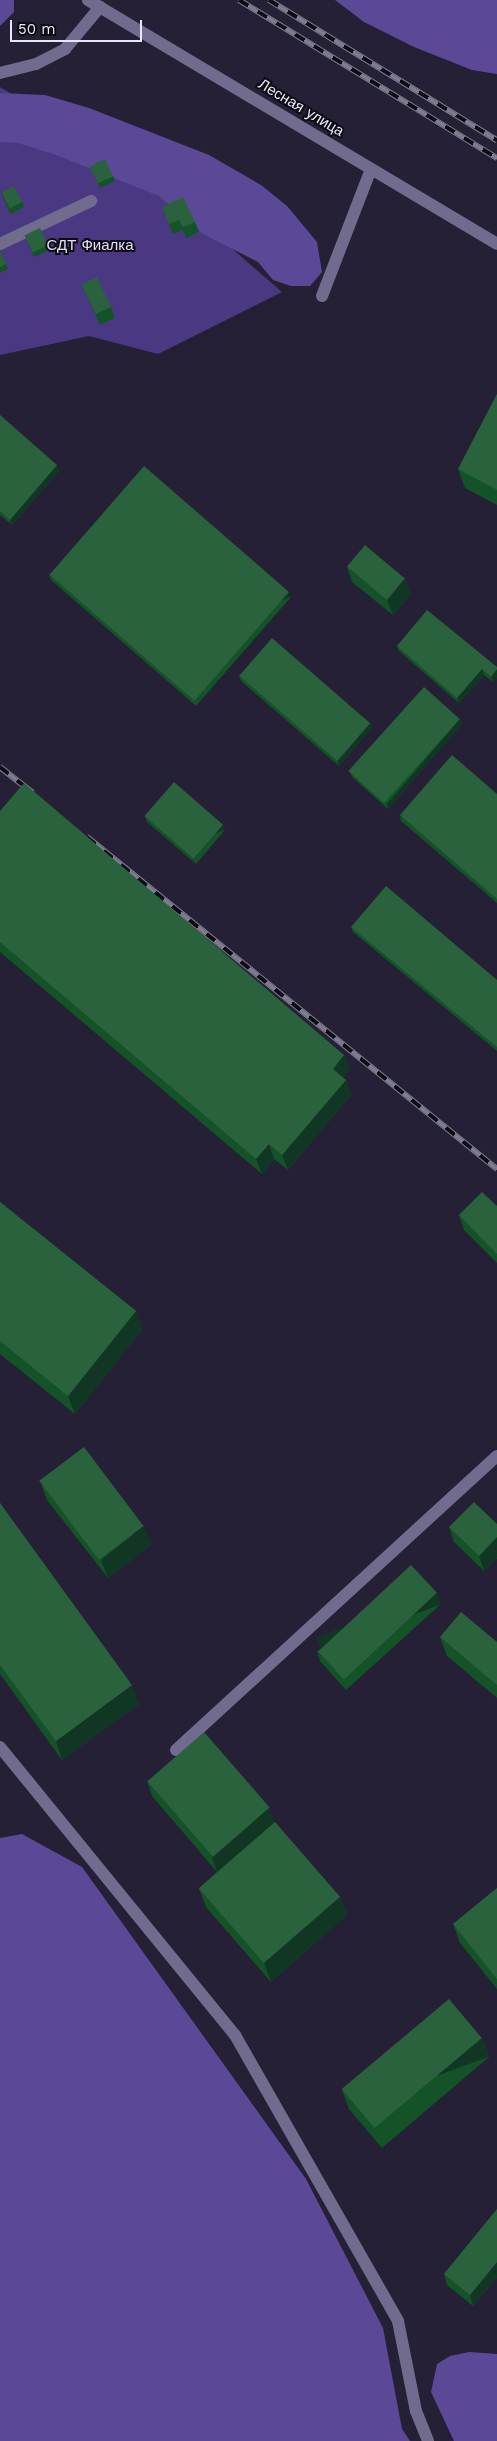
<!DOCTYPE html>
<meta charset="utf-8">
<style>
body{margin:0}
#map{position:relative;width:497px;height:2441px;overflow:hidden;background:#252036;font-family:"Work Sans",sans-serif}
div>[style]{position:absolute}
.green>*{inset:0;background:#4b3882}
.forest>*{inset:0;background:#5b4896}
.minor>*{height:12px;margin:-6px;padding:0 6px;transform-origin:6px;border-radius:6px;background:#716b8e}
.rail>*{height:5.5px;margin-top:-2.75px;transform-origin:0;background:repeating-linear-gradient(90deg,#0d0c15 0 11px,#7f7c8f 0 22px);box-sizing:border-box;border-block:1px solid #7f7c8f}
.wall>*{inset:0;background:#145228}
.shaded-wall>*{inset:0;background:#113724;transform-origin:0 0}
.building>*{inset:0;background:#2b623e;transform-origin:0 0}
span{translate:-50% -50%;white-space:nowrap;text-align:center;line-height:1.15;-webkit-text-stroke:4px #0d0c15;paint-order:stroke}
.street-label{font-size:15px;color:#e9e7f7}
.park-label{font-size:15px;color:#e1def5}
.scale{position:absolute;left:10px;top:20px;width:132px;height:22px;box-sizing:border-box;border:2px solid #e9e7f7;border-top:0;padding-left:6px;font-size:15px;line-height:18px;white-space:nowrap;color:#e9e7f7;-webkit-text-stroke:4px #0d0c15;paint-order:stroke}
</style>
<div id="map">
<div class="green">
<i style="clip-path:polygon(0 87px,152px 179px,282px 292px,158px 354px,89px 336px,0 355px)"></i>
</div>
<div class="forest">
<i style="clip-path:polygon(0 0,14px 0,14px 12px,0 26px)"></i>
<i style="clip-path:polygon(335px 0,497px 0,497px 74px,472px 70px,414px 47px,364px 22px)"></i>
<i style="clip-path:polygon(0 93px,45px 95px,89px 108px,209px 155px,261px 185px,287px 206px,317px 242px,322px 272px,310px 286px,291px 286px,273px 280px,258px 262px,203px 234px,159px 196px,56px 155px,18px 143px,0 142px)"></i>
<i style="clip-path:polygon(22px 1834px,82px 1867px,306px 2179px,383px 2328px,402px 2429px,410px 2441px,0 2441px,0 1838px)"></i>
<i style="clip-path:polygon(469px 2352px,497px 2354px,497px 2441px,454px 2441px,431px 2392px,437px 2364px,450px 2356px)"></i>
</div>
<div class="minor">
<i style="left:88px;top:0;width:476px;rotate:30.8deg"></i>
<i style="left:0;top:73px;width:37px;rotate:-14deg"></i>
<i style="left:36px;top:64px;width:33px;rotate:-27deg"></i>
<i style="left:65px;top:49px;width:55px;rotate:-50.2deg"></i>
<i style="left:0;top:244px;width:101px;rotate:-25.3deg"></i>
<i style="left:322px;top:296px;width:136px;rotate:-68.9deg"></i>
<i style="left:0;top:1747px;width:372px;rotate:50.8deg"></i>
<i style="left:235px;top:2035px;width:329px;rotate:60.3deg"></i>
<i style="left:398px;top:2321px;width:92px;rotate:78.7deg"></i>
<i style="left:416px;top:2411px;width:32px;rotate:68deg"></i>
<i style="left:176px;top:1750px;width:435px;rotate:-42.5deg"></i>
</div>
<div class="rail">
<i style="left:239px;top:0;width:303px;rotate:31.5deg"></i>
<i style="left:269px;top:0;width:268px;rotate:31.6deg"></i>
<i style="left:0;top:767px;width:42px;rotate:38.2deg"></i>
<i style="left:87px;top:837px;width:528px;rotate:39deg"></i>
</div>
<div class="wall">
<i style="clip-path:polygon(90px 166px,113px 176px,115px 181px,100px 188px)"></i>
<i style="clip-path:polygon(1px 192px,22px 202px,24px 207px,10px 214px)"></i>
<i style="clip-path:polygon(162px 207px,195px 222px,199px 232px,186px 238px,183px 230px,173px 234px)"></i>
<i style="clip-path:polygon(25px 236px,48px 245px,50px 250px,34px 257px)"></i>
<i style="clip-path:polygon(0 251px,8px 269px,0 273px)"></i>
<i style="clip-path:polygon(82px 284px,111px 307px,115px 318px,100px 325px,86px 294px)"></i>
<i style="clip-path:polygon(497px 394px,497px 505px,465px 488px,458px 469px)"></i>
<i style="clip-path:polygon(0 415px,59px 471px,12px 525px,0 515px)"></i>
<i style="clip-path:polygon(347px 567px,411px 594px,393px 615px,352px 582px)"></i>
<i style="clip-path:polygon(49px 574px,291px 597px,196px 706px,51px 580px)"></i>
<i style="clip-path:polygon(397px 646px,497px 667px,497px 677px,493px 682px,484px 675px,459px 703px,399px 651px)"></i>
<i style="clip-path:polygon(239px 676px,370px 723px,372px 728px,339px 766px,241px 681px)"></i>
<i style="clip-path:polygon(460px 719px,462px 724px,388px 809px,352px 777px,350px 772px)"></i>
<i style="clip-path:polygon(497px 794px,497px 903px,401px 821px,400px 815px)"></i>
<i style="clip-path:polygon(0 811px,344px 1055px,350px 1070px,343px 1078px,346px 1080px,351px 1095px,288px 1170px,274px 1159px,262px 1174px,0 952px)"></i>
<i style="clip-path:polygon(145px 816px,225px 830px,196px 864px,147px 822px)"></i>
<i style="clip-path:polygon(351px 927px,497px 980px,497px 1051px,353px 932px)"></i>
<i style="clip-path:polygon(0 1202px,136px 1311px,142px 1330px,75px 1414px,0 1354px)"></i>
<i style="clip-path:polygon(497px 1206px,497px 1263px,464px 1230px,459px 1215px)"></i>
<i style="clip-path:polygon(40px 1481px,151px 1545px,108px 1578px,47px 1500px)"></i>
<i style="clip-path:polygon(0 1503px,139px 1704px,62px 1760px,0 1674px)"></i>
<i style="clip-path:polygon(497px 1524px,497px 1558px,484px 1571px,454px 1542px,449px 1527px)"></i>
<i style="clip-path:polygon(441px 1604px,346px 1690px,320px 1661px,317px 1651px)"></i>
<i style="clip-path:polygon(440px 1637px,497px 1642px,497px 1698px,447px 1656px)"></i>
<i style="clip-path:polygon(147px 1781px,274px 1823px,340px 1897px,347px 1915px,271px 1982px,206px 1907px,199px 1889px,217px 1872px,152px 1796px)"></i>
<i style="clip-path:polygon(497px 1888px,497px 1989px,460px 1943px,453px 1924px)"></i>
<i style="clip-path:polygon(482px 2038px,489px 2057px,382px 2148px,349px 2109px,342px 2090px)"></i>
<i style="clip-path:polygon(497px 2209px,497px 2277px,473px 2306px,447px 2285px,444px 2274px)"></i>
</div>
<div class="shaded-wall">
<i style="clip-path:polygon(57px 465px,59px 471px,12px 525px,10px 520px)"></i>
<i style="clip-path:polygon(405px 579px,411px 594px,393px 615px,387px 600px)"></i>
<i style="left:289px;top:592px;width:5px;height:145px;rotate:68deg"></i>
<i style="clip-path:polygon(482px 669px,484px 675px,459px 703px,457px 698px)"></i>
<i style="clip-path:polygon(497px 669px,497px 677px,493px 682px,491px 677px)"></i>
<i style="clip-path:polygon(460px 719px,462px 724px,388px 809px,387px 804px)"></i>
<i style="clip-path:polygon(370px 723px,372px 728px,339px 766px,337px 760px)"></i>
<i style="left:223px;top:825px;width:5px;height:45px;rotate:68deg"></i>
<i style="clip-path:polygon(344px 1055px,350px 1070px,338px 1084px,333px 1069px)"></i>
<i style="clip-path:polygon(346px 1080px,351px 1095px,288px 1170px,282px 1155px)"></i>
<i style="clip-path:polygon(269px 1144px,274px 1159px,262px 1174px,256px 1159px)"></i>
<i style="clip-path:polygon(136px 1311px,142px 1330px,75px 1414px,68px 1396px)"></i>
<i style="clip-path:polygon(144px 1526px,151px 1545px,108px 1578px,101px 1560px)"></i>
<i style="clip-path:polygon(497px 1537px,497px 1558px,484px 1571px,479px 1556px)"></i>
<i style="left:437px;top:1593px;width:12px;height:128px;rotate:70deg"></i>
<i style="clip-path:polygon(132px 1685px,139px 1704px,62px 1760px,56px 1741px)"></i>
<i style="clip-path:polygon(269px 1808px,274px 1823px,217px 1872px,212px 1857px)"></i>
<i style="clip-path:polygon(340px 1897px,347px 1915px,271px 1982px,264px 1963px)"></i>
<i style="left:482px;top:2038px;width:20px;height:140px;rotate:70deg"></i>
<i style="clip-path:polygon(497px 2262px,497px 2277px,473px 2306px,470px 2295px)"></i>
</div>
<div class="building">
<i style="left:105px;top:159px;width:19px;height:17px;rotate:65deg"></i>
<i style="left:14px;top:186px;width:18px;height:14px;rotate:63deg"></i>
<i style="clip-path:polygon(183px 197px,195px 222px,183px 227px,179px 220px,169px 224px,162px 207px)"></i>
<i style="left:40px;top:228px;width:19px;height:17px;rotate:65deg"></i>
<i style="clip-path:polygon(0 251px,6px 264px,0 267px)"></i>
<i style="left:97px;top:277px;width:33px;height:17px;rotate:65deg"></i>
<i style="clip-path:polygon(497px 394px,497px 490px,458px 469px)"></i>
<i style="clip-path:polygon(0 415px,57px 465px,10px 520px,0 511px)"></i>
<i style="left:144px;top:466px;width:192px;height:144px;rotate:41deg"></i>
<i style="left:365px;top:545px;width:52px;height:28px;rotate:40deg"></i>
<i style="clip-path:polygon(427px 610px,497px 667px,497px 669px,491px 677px,482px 669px,457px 698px,397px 646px)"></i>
<i style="left:272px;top:638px;width:130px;height:50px;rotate:41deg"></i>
<i style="left:424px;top:687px;width:48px;height:113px;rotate:42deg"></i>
<i style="clip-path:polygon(452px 755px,497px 794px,497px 899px,400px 815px)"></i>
<i style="left:174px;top:782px;width:65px;height:45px;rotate:41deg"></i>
<i style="clip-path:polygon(24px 783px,344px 1055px,333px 1069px,346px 1080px,282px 1155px,269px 1144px,256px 1159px,0 942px,0 811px)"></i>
<i style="clip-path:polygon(386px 886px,497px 980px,497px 1047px,351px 927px)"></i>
<i style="clip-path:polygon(482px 1192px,497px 1206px,497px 1254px,459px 1215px)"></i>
<i style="clip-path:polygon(0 1202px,136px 1311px,68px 1396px,0 1341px)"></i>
<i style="left:84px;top:1447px;width:99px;height:56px;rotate:53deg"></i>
<i style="clip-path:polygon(474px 1502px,497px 1524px,497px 1537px,479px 1556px,449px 1527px)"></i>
<i style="clip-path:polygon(0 1503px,132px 1685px,56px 1741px,0 1665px)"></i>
<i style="left:411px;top:1565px;width:38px;height:127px;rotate:47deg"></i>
<i style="clip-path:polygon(461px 1612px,497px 1642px,497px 1685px,440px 1637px)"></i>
<i style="left:204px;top:1732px;width:100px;height:75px;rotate:49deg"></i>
<i style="left:275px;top:1822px;width:99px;height:101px;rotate:49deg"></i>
<i style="clip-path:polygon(497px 1888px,497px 1979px,453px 1924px)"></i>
<i style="left:449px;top:1999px;width:51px;height:140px;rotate:50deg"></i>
<i style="clip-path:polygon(497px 2209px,497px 2262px,470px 2295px,444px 2274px)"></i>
</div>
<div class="street-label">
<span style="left:301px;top:108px;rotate:31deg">Лесная улица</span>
</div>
<div class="park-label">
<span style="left:90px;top:246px">СДТ Фиалка</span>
</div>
<div class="scale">50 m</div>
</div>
